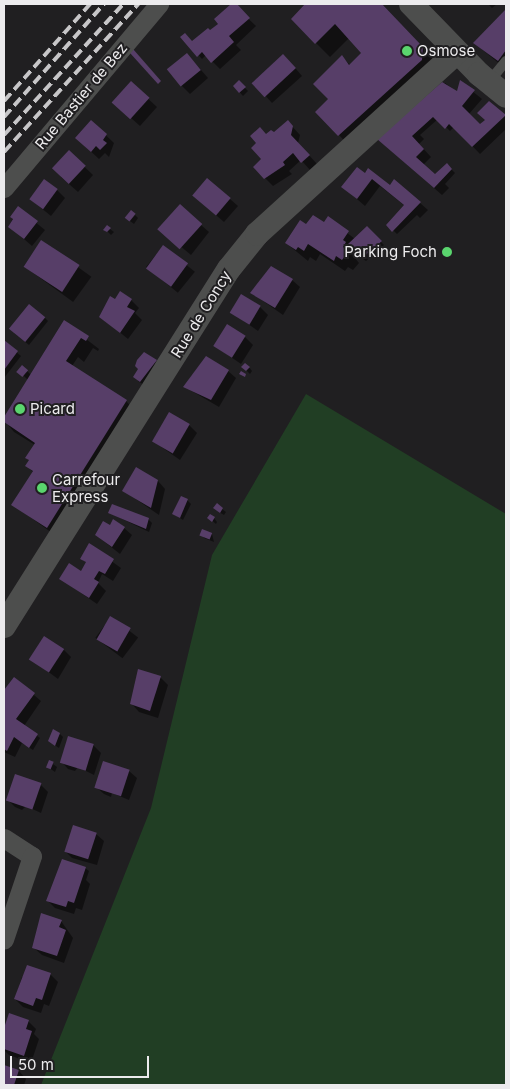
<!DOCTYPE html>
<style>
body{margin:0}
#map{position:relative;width:510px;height:1089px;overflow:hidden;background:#201f21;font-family:Inter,sans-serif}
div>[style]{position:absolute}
.green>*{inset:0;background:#213e24}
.shadow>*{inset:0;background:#0007;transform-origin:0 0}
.building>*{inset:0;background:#573e68;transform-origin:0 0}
.service>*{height:10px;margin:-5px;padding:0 5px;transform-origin:5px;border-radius:5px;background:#4d4e4d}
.minor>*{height:19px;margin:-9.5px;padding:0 9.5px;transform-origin:9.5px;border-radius:9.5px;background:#4d4e4d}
.tertiary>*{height:24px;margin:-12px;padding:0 12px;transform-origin:12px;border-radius:12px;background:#4d4e4d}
.rail>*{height:4px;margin-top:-2px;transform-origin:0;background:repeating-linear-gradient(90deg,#c7c6c8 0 10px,transparent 0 15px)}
.dots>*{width:14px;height:14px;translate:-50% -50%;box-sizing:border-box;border:2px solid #201f21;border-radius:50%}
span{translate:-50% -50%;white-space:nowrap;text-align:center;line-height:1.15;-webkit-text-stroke:4px #201f21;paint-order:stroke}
.poi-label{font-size:15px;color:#ecebed}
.left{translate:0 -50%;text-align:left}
.right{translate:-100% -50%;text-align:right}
.street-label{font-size:15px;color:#ecebed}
.frame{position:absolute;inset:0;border:5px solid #ecebed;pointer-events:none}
.scale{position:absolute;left:10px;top:1056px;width:139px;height:22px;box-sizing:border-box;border:2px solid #ecebed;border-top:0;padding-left:6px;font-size:15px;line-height:18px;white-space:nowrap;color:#ecebed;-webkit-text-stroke:4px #201f21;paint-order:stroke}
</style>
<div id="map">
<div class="green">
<i style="clip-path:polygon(306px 394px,506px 514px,506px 1085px,41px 1085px,151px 808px,212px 555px)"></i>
</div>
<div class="shadow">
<i style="clip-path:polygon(233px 4px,256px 26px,236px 45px,241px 50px,220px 69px,206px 55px,202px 59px,182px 37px,192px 43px,219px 24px,215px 19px)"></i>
<i style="clip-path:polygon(307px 4px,382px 4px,437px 62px,353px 150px,339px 135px,329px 99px,342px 57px,350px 65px,363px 53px,349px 38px,330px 57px,292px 19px)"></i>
<i style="clip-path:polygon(488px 4px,497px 4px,492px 8px)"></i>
<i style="clip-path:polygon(506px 11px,506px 69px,474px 43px)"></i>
<i style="clip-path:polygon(194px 62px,208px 78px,190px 94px,182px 86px)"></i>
<i style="clip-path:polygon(291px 63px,302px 76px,272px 103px,253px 82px)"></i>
<i style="clip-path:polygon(239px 82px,248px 91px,243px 96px,234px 86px)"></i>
<i style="clip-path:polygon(461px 82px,482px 99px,469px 114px,480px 126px,486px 120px,489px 102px,506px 116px,506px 129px,480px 154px,454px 127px,450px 131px,438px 119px,420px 135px,424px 139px,419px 144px,431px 157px,423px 165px,435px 175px,447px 165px,455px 173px,445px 184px,449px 188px,442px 195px,379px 140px,445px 83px,457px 92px)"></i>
<i style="clip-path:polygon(131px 83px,157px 107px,140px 126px,121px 109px)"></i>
<i style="clip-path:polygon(92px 122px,114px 143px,109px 157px,105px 153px,99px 159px,85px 146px)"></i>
<i style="clip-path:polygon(288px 122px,300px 135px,298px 143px,317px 164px,310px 170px,301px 160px,289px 171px,292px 174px,273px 186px,254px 167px,262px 159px,267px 136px,274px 134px)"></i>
<i style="clip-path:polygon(69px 152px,93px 175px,78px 192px,61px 177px)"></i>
<i style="clip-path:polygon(365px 175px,420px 203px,428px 210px,420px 218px,417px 215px,397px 234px,388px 225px,405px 206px,380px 186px,365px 206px,343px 187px)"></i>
<i style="clip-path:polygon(57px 190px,65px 198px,51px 216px,30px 199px)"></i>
<i style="clip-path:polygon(230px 199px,238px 206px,224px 222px,202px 203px)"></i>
<i style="clip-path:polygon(18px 208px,45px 230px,32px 246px,9px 226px)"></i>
<i style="clip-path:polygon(135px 215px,138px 218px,134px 224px,130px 221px)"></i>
<i style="clip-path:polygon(328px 218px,355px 239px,367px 228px,384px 245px,366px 261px,357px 255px,355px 258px,359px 263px,353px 270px,348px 267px,345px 271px,320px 254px,316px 261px,310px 257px,308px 261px,286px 243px,306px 226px,324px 224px)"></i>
<i style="clip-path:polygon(201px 225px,209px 232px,191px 255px,161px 230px)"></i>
<i style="clip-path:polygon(105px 229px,110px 229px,114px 232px,111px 235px)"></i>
<i style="left:42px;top:241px;width:61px;height:31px;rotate:36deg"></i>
<i style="left:163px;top:246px;width:41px;height:27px;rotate:39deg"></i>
<i style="clip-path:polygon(292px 280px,300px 287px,283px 315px,252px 293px)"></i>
<i style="clip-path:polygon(131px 300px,139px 308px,135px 313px,142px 320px,128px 339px,101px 317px,115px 301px)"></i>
<i style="clip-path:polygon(260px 307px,268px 315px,258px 331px,232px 313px)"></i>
<i style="clip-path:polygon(44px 317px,48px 321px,29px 345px,14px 333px)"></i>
<i style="clip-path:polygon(64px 322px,99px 349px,98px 351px,93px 348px,84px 362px,78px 357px,72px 366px,126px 401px,137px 413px,59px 538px,12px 504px,33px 472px,27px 466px,35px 445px,14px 432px,4px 420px,28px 380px,23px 375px,27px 371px,31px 375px)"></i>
<i style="clip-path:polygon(245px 337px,253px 345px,241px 364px,215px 346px)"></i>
<i style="clip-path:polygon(4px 342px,21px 356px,4px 378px)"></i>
<i style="clip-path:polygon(142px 355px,160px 365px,144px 385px,138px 381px)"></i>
<i style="clip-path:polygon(243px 367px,249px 367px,252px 371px,250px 374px)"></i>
<i style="clip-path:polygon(228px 371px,236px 378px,219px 407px,185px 387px,192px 375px)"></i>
<i style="clip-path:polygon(189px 425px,197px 433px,180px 460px,153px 441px)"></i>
<i style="clip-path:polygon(158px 481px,165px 489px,159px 515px,124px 491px)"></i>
<i style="clip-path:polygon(187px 500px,191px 504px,183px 520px,174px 514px)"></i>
<i style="clip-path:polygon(222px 509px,226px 512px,224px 515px,219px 512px)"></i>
<i style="clip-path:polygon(110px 513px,148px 519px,152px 523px,149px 532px)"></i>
<i style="clip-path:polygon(209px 518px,214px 518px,217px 522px,216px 524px)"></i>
<i style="clip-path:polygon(111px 527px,124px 528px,132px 535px,120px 554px,96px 535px)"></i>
<i style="clip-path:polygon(202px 531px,212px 534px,214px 542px,204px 538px)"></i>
<i style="clip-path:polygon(89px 545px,121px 568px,113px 581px,102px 574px,98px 583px,106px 591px,97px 604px,61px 579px,69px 565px,81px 573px,89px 557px,88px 555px,84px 561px,81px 558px)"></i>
<i style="left:111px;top:617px;width:34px;height:26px;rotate:37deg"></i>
<i style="clip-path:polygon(64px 650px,71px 657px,58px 679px,31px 659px)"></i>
<i style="clip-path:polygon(139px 671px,161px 678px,168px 685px,158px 718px,139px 712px,132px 704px)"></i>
<i style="clip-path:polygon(14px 678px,41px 701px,24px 726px,40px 738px,33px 750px,22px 743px,15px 757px,4px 752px,4px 692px)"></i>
<i style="clip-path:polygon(60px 734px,63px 737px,59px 748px,53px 744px)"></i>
<i style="clip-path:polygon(93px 745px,101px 753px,94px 775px,78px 767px,75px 771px,68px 769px,61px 761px)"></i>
<i style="clip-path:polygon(53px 764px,57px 767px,55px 772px,48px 767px)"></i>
<i style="clip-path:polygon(129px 771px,137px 778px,129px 800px,112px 793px,111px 797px,104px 794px,96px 787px)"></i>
<i style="clip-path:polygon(40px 784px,48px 792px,41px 813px,26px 806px,22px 810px,15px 807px,7px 799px)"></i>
<i style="clip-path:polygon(96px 834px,104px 841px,97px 865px,72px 858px,65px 851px)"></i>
<i style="clip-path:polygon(85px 868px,89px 871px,86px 880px,90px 884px,82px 910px,76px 908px,74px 914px,55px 908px,47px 900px)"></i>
<i style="clip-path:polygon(61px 921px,73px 938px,64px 963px,42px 955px,34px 948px)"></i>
<i style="clip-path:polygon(50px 974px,58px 982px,49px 1006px,44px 1004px,41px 1013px,23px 1007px,15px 999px,22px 977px)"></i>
<i style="clip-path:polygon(9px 1015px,28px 1021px,36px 1029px,34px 1034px,39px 1039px,31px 1063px,9px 1055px,4px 1050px,4px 1032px)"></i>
<i style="clip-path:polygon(4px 1067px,19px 1071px,26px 1079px,24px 1085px,4px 1085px)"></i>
</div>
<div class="building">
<i style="clip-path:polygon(231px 4px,237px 4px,250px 18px,229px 36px,234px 42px,211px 63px,202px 52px,197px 57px,180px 37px,185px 33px,192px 41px,208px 28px,210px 30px,218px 24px,214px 19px)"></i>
<i style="clip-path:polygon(305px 4px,382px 4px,423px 47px,422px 60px,338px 136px,315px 112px,328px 99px,313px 84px,342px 55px,349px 65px,361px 53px,335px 24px,315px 44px,291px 19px)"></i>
<i style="clip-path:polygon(506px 9px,506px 50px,498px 61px,473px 43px)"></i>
<i style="clip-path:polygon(133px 49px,161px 81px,158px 84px,130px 53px)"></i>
<i style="left:187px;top:53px;width:22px;height:26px;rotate:51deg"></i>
<i style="left:283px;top:54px;width:19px;height:43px;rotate:47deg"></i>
<i style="clip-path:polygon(239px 80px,246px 87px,239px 93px,233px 86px)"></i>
<i style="clip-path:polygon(460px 80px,475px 90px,462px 106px,480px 124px,485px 120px,477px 113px,489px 101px,506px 115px,472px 147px,449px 124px,445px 129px,433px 117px,412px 136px,424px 149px,416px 157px,435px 174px,447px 163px,452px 169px,434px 188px,377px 139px,442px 82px,457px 91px)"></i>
<i style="left:131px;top:81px;width:25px;height:29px;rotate:42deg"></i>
<i style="clip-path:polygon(91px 120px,107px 134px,103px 140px,107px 143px,100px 150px,96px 146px,91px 152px,75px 138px)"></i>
<i style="clip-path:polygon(288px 120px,293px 126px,291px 135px,310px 155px,301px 163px,293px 153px,283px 162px,285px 165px,264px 179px,253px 167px,261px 159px,251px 148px,256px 143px,250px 136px,260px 127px,266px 134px,271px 130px,274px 132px)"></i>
<i style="left:69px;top:150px;width:23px;height:25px;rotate:43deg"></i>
<i style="clip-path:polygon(357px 167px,365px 173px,368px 168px,390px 185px,394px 179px,421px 202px,392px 232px,386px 225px,404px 205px,372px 179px,357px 199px,341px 187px)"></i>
<i style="left:207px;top:178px;width:31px;height:23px;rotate:40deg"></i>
<i style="left:44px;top:179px;width:17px;height:25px;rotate:36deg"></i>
<i style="left:180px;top:204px;width:30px;height:34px;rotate:42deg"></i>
<i style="clip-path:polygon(18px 206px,38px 221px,24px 239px,8px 227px,13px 219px,10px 217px)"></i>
<i style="left:131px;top:210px;width:6px;height:10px;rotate:39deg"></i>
<i style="clip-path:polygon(313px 215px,324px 222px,328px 216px,349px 231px,343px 240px,346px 242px,343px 247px,349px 251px,342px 260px,336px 256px,334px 261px,308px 244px,304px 251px,298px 247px,296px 250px,285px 243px,300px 220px,306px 224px)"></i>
<i style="clip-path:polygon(107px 225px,111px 228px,107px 232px,103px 230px)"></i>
<i style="clip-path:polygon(367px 226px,382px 241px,362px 258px,351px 250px,353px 247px,348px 244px)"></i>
<i style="left:41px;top:240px;width:46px;height:32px;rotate:33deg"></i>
<i style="left:163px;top:245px;width:31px;height:29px;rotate:36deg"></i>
<i style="clip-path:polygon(271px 266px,293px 279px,275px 308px,250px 293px)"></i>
<i style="clip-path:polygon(120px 291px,132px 299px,127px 307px,135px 311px,120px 333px,99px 317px,110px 296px,115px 299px)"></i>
<i style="left:241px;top:294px;width:23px;height:22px;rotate:31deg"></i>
<i style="left:29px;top:304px;width:21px;height:32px;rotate:39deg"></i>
<i style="clip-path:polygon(64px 320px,89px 336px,86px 341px,81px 338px,66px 361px,127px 400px,47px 528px,11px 505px,33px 471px,25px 466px,29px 460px,25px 458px,35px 443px,4px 422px,4px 417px)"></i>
<i style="left:227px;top:324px;width:22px;height:26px;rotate:32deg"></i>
<i style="clip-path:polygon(4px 340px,18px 351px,4px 370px)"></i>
<i style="clip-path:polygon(144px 352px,157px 360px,140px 382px,133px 377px,138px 369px,135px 366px,137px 360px)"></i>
<i style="clip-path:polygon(206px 356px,229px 370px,211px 400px,183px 387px)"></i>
<i style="clip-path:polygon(245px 363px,250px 367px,246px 371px,241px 367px)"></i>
<i style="left:22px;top:365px;width:8px;height:9px;rotate:40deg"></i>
<i style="clip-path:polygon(241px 371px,246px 374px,245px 377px,239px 374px)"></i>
<i style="left:169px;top:412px;width:24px;height:34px;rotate:30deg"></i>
<i style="clip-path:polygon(136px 467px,158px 480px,151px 508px,122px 491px)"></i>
<i style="clip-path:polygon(181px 496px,188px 499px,180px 518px,172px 514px)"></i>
<i style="clip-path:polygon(217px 503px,223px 508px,220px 513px,213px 508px)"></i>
<i style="clip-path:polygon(112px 504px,149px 518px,146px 529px,108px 513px)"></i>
<i style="clip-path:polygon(210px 514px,215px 517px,212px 522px,207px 518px)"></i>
<i style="clip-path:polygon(113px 519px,125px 527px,112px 547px,95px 535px,103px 521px,110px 525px)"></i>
<i style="left:202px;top:529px;width:11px;height:7px;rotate:22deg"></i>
<i style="clip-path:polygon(89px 543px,114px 559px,105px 574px,99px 571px,94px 579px,99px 582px,89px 598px,59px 579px,69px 563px,81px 571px,86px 562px,80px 559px)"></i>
<i style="left:110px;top:616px;width:24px;height:27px;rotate:30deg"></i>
<i style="left:44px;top:636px;width:24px;height:28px;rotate:33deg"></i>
<i style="clip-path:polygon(138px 669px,161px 676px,150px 711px,130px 704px)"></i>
<i style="clip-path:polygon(14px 677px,35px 693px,16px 719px,38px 734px,29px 748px,14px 737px,7px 751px,4px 749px,4px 690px)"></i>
<i style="clip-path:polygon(53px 729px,60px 733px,55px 746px,48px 741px)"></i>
<i style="left:68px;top:736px;width:27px;height:28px;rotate:17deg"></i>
<i style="left:49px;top:760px;width:5px;height:8px;rotate:22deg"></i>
<i style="left:103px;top:761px;width:28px;height:28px;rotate:18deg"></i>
<i style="left:15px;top:774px;width:28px;height:28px;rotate:19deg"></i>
<i style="left:73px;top:825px;width:25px;height:28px;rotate:18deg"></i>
<i style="clip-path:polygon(62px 859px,86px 867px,74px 903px,68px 901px,66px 907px,46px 901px)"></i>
<i style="clip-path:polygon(41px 913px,62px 920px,59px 927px,66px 930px,57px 956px,32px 948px)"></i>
<i style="clip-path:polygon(27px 965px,51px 973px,42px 1000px,36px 998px,33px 1006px,14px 999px)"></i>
<i style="clip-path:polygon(9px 1013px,29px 1020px,26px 1029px,32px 1031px,24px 1056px,4px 1049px,4px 1028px)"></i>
<i style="clip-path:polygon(4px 1065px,19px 1070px,14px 1085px,4px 1085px)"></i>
</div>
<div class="service">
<i style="left:489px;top:82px;width:27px;rotate:-51deg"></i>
</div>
<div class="minor">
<i style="left:4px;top:188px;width:241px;rotate:-49.9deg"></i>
<i style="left:4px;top:838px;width:33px;rotate:33deg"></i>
<i style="left:32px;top:856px;width:88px;rotate:108.6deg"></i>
</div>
<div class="tertiary">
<i style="left:411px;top:4px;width:98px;rotate:45.8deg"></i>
<i style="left:479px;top:74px;width:35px;rotate:39deg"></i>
<i style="left:4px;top:626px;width:422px;rotate:-57.8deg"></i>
<i style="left:229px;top:269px;width:45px;rotate:-51.3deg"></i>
<i style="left:257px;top:234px;width:270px;rotate:-42.3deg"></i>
</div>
<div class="rail">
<i style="left:4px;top:101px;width:130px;rotate:-48.4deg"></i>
<i style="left:4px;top:117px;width:151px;rotate:-48.5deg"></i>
<i style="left:4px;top:135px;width:177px;rotate:-47.7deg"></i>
<i style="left:4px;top:152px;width:200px;rotate:-47.8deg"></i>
</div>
<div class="dots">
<i style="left:407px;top:51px;background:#5ad56e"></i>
<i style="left:447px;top:252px;background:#5ad56e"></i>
<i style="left:20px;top:409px;background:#5ad56e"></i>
<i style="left:42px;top:488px;background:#5ad56e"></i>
</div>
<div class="poi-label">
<span class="left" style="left:417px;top:51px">Osmose</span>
<span class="right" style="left:437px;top:252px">Parking Foch</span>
<span class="left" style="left:30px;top:409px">Picard</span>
<span class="left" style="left:52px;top:488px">Carrefour<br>Express</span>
</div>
<div class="street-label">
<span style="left:81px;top:96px;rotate:-50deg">Rue Bastier de Bez</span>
<span style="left:201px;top:314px;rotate:-58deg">Rue de Concy</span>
</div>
<div class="frame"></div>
<div class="scale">50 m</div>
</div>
